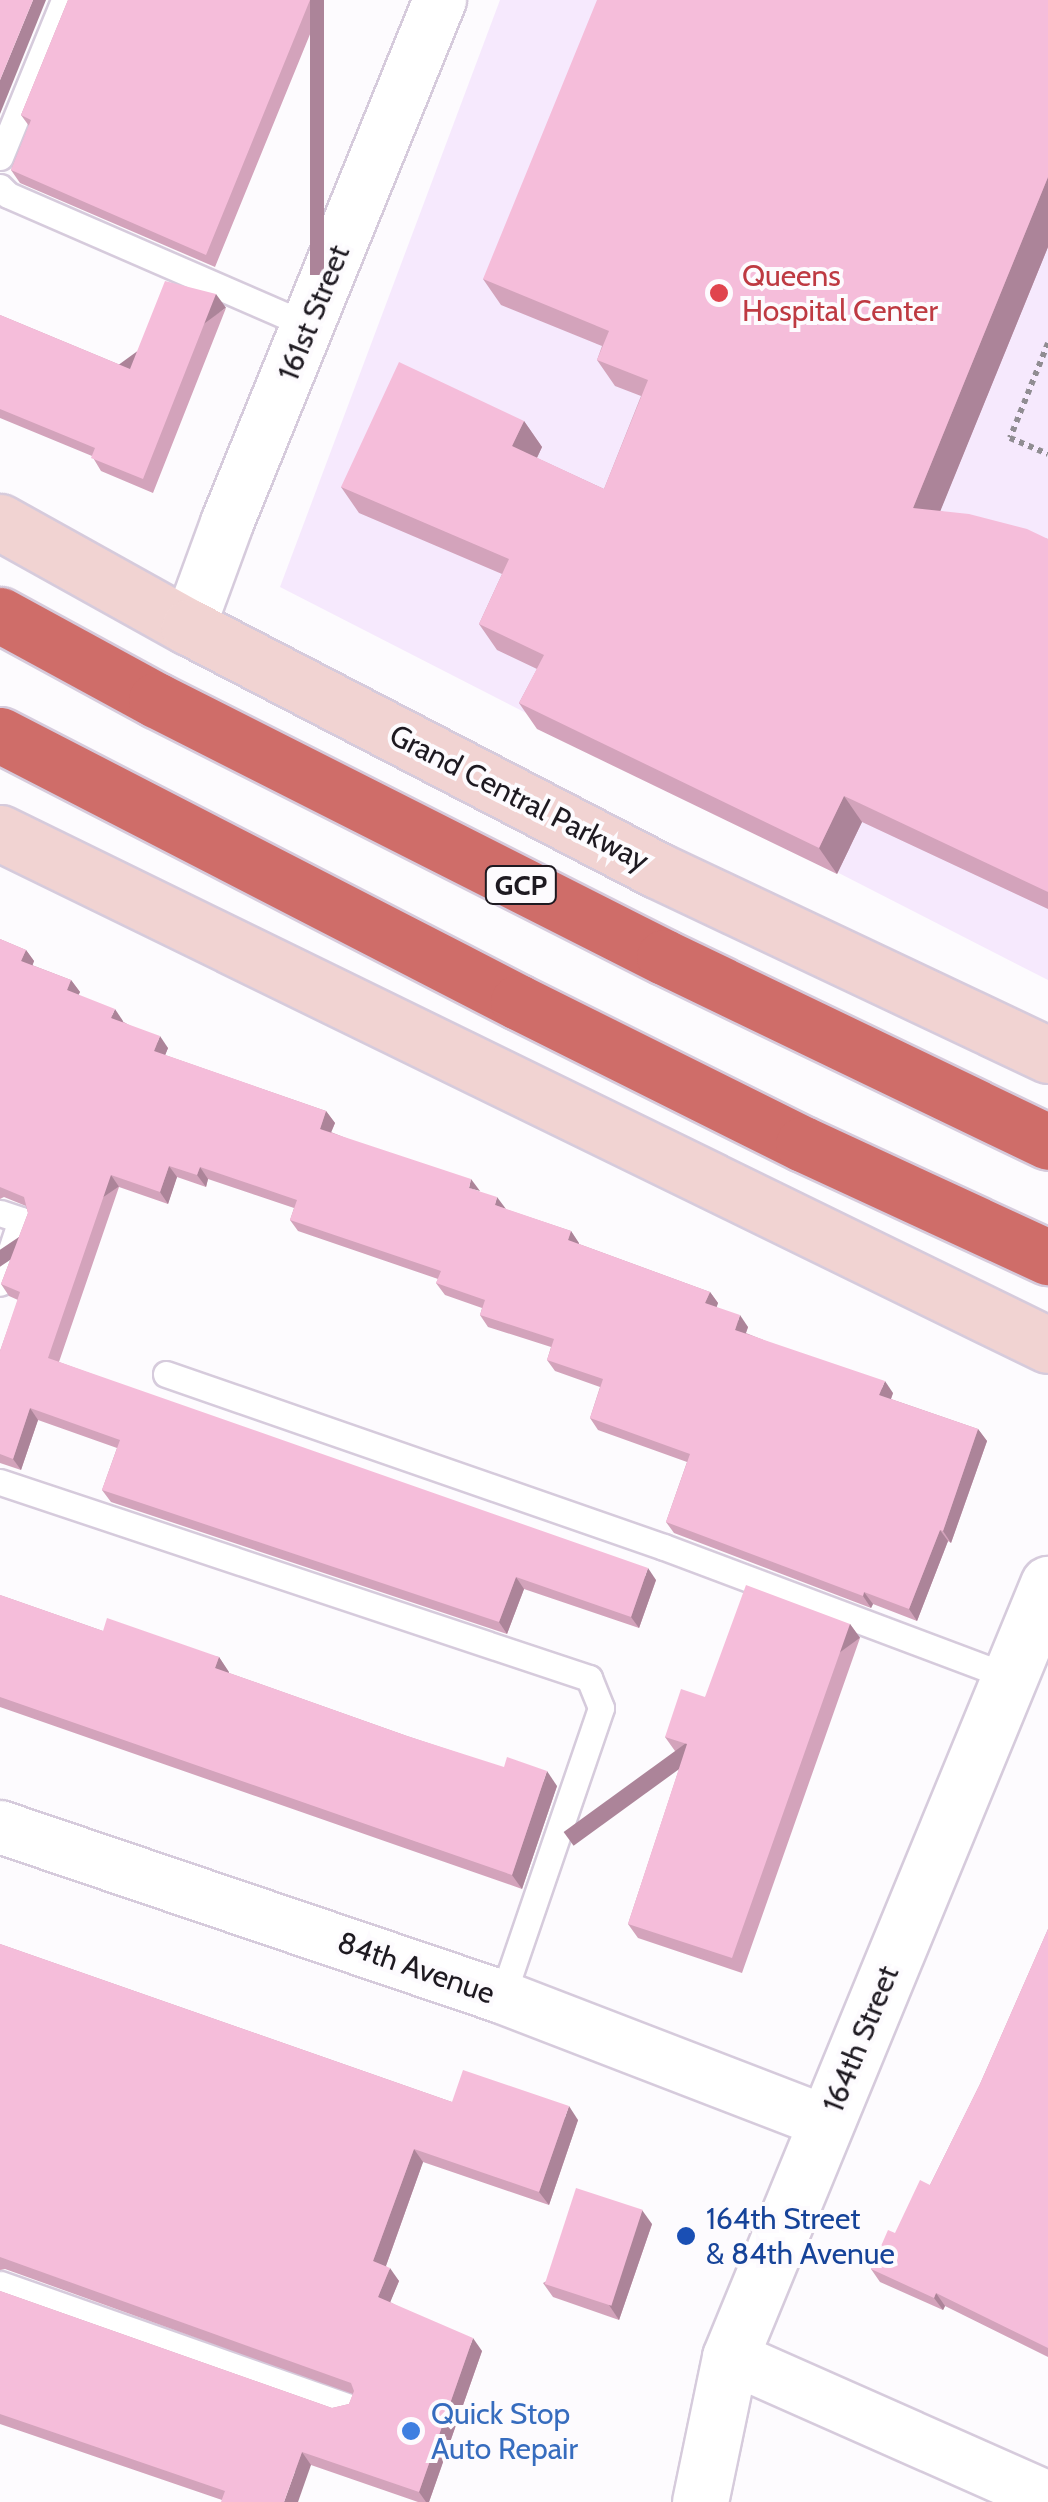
<!DOCTYPE html>
<style>
body{margin:0}
#map{position:relative;width:1048px;height:2502px;overflow:hidden;background:#fdfbfe;font-family:Cabin,sans-serif}
div>[style]{position:absolute}
.built>*{inset:0;background:#f6e9fd}
.path>*{height:6px;margin-top:-3px;transform-origin:0;background:repeating-linear-gradient(90deg,#908d92 0 5px,transparent 0 10px)}
.roads{filter:drop-shadow(2px 0 #d6cbdc) drop-shadow(-2px 0 #d6cbdc) drop-shadow(0 2px #d6cbdc) drop-shadow(0 -2px #d6cbdc)}
.service>*{height:25px;margin:-12.5px;padding:0 12.5px;transform-origin:12.5px;border-radius:12.5px;background:#fff}
.minor>*{height:52px;margin:-26px;padding:0 26px;transform-origin:26px;border-radius:26px;background:#fff}
.tertiary>*{height:55px;margin:-27.5px;padding:0 27.5px;transform-origin:27.5px;border-radius:27.5px;background:#fff}
.secondary>*{height:55px;margin:-27.5px;padding:0 27.5px;transform-origin:27.5px;border-radius:27.5px;background:#f1d3d2}
.motorway>*{height:55px;margin:-27.5px;padding:0 27.5px;transform-origin:27.5px;border-radius:27.5px;background:#cf6d69}
.wall>*{inset:0;background:#d3a3bb}
.shaded-wall>*{inset:0;background:#ac8499;transform-origin:0 0}
.building>*{inset:0;background:#f5bdda;transform-origin:0 0}
.dots>*{width:28px;height:28px;translate:-50% -50%;box-sizing:border-box;border:5px solid #fdfbfe;border-radius:50%}
span{translate:-50% -50%;white-space:nowrap;text-align:center;line-height:1.15;-webkit-text-stroke:8px #fdfbfe;paint-order:stroke}
.shield-label span{padding:2px 8px;background:#fdfbfe;border:2px solid;border-radius:8px;-webkit-text-stroke-width:0}
.shield-label{font-size:28px;color:#1e1a21;font-weight:700}
.health-label{font-size:30px;color:#be3a42}
.left{translate:0 -50%;text-align:left}
.street-label{font-size:30px;color:#1e1a21}
.transit-label{font-size:30px;color:#164399}
.shop-label{font-size:30px;color:#366cbe}
</style>
<div id="map">
<div class="built">
<i style="clip-path:polygon(500px 0,1048px 0,1048px 980px,280px 587px)"></i>
</div>
<div class="path">
<i style="left:1048px;top:343px;width:102px;rotate:111.8deg"></i>
<i style="left:1010px;top:438px;width:41px;rotate:22.8deg"></i>
</div>
<div class="roads">
<div class="service">
<i style="left:0;top:157px;width:170px;rotate:-67.8deg"></i>
<i style="left:0;top:187px;width:11px;rotate:45deg"></i>
<i style="left:8px;top:195px;width:328px;rotate:23.5deg"></i>
<i style="left:0;top:1213px;width:22px;rotate:18deg"></i>
<i style="left:21px;top:1220px;width:66px;rotate:108.4deg"></i>
<i style="left:166px;top:1374px;width:527px;rotate:19.16deg"></i>
<i style="left:664px;top:1547px;width:370px;rotate:20.6deg"></i>
<i style="left:0;top:1482px;width:621px;rotate:18.41deg"></i>
<i style="left:589px;top:1678px;width:32px;rotate:68deg"></i>
<i style="left:601px;top:1708px;width:305px;rotate:108.9deg"></i>
<i style="left:0;top:2284px;width:368px;rotate:19.4deg"></i>
</div>
<div class="minor">
<i style="left:189px;top:627px;width:111px;rotate:-69.9deg"></i>
<i style="left:227px;top:523px;width:565px;rotate:-67.84deg"></i>
<i style="left:0;top:1827px;width:530px;rotate:18.71deg"></i>
<i style="left:502px;top:1997px;width:347px;rotate:21.1deg"></i>
<i style="left:730px;top:2357px;width:348px;rotate:23.9deg"></i>
</div>
<div class="tertiary">
<i style="left:700px;top:2502px;width:148px;rotate:-78.3deg"></i>
<i style="left:730px;top:2357px;width:836px;rotate:-67.64deg"></i>
</div>
<div class="secondary">
<i style="left:0;top:522px;width:216px;rotate:29.1deg"></i>
<i style="left:189px;top:627px;width:527px;rotate:27.44deg"></i>
<i style="left:657px;top:870px;width:433px;rotate:25.3deg"></i>
<i style="left:0;top:833px;width:1166px;rotate:26.04deg"></i>
</div>
<div class="motorway">
<i style="left:0;top:615px;width:178px;rotate:28.6deg"></i>
<i style="left:156px;top:700px;width:569px;rotate:26.84deg"></i>
<i style="left:664px;top:957px;width:426px;rotate:25.7deg"></i>
<i style="left:0;top:735px;width:583px;rotate:27.27deg"></i>
<i style="left:518px;top:1002px;width:318px;rotate:26.5deg"></i>
<i style="left:803px;top:1144px;width:270px;rotate:24.8deg"></i>
</div>
</div>
<div class="wall">
<i style="clip-path:polygon(68px 0,324px 0,215px 267px,20px 183px,11px 170px,29px 126px,21px 115px)"></i>
<i style="clip-path:polygon(1048px 0,1048px 247px,940px 511px,1048px 539px,1048px 909px,862px 822px,837px 874px,537px 729px,519px 703px,537px 669px,497px 650px,479px 624px,502px 574px,359px 513px,341px 487px,524px 421px,542px 447px,537px 458px,604px 489px,641px 396px,615px 386px,597px 360px,602px 346px,501px 305px,483px 279px)"></i>
<i style="clip-path:polygon(226px 308px,153px 493px,101px 471px,92px 456px,0 418px,0 315px,130px 369px)"></i>
<i style="clip-path:polygon(0 939px,26px 950px,34px 961px,32px 965px,71px 980px,80px 992px,78px 995px,168px 1048px,165px 1055px,326px 1111px,335px 1123px,331px 1132px,480px 1192px,505px 1209px,571px 1231px,579px 1244px,710px 1292px,718px 1303px,716px 1307px,748px 1327px,746px 1333px,893px 1393px,891px 1399px,978px 1429px,987px 1441px,951px 1543px,948px 1541px,917px 1621px,873px 1604px,871px 1608px,674px 1533px,666px 1522px,687px 1462px,598px 1430px,590px 1418px,600px 1387px,555px 1371px,547px 1360px,551px 1347px,488px 1327px,480px 1315px,482px 1308px,445px 1295px,436px 1283px,438px 1279px,298px 1231px,290px 1220px,294px 1208px,208px 1179px,206px 1187px,177px 1177px,168px 1204px,119px 1187px,59px 1362px,656px 1580px,639px 1628px,524px 1589px,507px 1634px,111px 1502px,102px 1490px,117px 1448px,38px 1420px,21px 1470px,0 1463px,0 1351px,18px 1300px,9px 1296px,1px 1284px,28px 1213px,26px 1206px,4px 1197px,0 1199px)"></i>
<i style="clip-path:polygon(0 1595px,103px 1631px,219px 1657px,229px 1673px,407px 1736px,557px 1786px,522px 1889px,0 1707px)"></i>
<i style="clip-path:polygon(850px 1624px,860px 1638px,742px 1973px,638px 1938px,628px 1924px,684px 1754px,675px 1751px,665px 1737px,705px 1697px)"></i>
<i style="clip-path:polygon(1048px 1929px,1048px 2357px,945px 2306px,943px 2310px,880px 2282px,871px 2269px,930px 2185px,980px 2084px)"></i>
<i style="clip-path:polygon(0 1944px,452px 2102px,578px 2120px,549px 2205px,423px 2162px,386px 2266px,399px 2281px,390px 2302px,482px 2351px,429px 2502px,418px 2502px,311px 2465px,222px 2500px,0 2424px,0 2291px,332px 2408px,349px 2404px,353px 2394px,5px 2269px,0 2270px)"></i>
<i style="clip-path:polygon(652px 2224px,619px 2320px,553px 2297px,543px 2283px)"></i>
</div>
<div class="shaded-wall">
<i style="clip-path:polygon(33px 0,46px 0,0 114px,0 80px)"></i>
<i style="left:310px;top:0;width:14px;height:275px"></i>
<i style="clip-path:polygon(1048px 177px,1048px 247px,931px 534px,913px 508px)"></i>
<i style="left:216px;top:294px;width:17px;height:199px;rotate:54deg"></i>
<i style="clip-path:polygon(524px 421px,542px 447px,530px 472px,512px 446px)"></i>
<i style="clip-path:polygon(844px 796px,862px 822px,837px 874px,819px 848px)"></i>
<i style="clip-path:polygon(26px 950px,34px 961px,30px 973px,21px 961px)"></i>
<i style="clip-path:polygon(71px 980px,80px 992px,75px 1002px,67px 990px)"></i>
<i style="clip-path:polygon(115px 1009px,123px 1021px,120px 1030px,111px 1018px)"></i>
<i style="clip-path:polygon(160px 1036px,168px 1048px,162px 1063px,154px 1051px)"></i>
<i style="clip-path:polygon(326px 1111px,335px 1123px,328px 1140px,320px 1129px)"></i>
<i style="clip-path:polygon(169px 1166px,177px 1177px,168px 1204px,160px 1192px)"></i>
<i style="clip-path:polygon(200px 1167px,208px 1179px,206px 1187px,197px 1175px)"></i>
<i style="left:111px;top:1175px;width:14px;height:194px;rotate:56deg"></i>
<i style="clip-path:polygon(471px 1179px,480px 1191px,469px 1188px)"></i>
<i style="clip-path:polygon(497px 1197px,506px 1209px,495px 1205px)"></i>
<i style="clip-path:polygon(571px 1231px,579px 1243px,576px 1252px,568px 1240px)"></i>
<i style="clip-path:polygon(710px 1292px,718px 1303px,714px 1315px,705px 1303px)"></i>
<i style="clip-path:polygon(740px 1315px,748px 1327px,743px 1341px,735px 1330px)"></i>
<i style="clip-path:polygon(885px 1381px,893px 1393px,888px 1407px,879px 1395px)"></i>
<i style="clip-path:polygon(30px 1408px,38px 1420px,21px 1470px,13px 1459px)"></i>
<i style="clip-path:polygon(978px 1429px,987px 1441px,951px 1543px,943px 1531px)"></i>
<i style="clip-path:polygon(940px 1530px,948px 1541px,917px 1621px,909px 1609px)"></i>
<i style="clip-path:polygon(648px 1568px,656px 1580px,639px 1628px,631px 1617px)"></i>
<i style="clip-path:polygon(516px 1577px,524px 1589px,507px 1634px,499px 1622px)"></i>
<i style="clip-path:polygon(864px 1592px,873px 1604px,871px 1608px,863px 1596px)"></i>
<i style="left:850px;top:1624px;width:17px;height:354px;rotate:54deg"></i>
<i style="clip-path:polygon(219px 1657px,229px 1672px,225px 1682px,215px 1668px)"></i>
<i style="clip-path:polygon(547px 1771px,557px 1786px,522px 1889px,512px 1875px)"></i>
<i style="clip-path:polygon(569px 2106px,578px 2120px,549px 2205px,539px 2192px)"></i>
<i style="clip-path:polygon(414px 2149px,423px 2162px,383px 2274px,373px 2261px)"></i>
<i style="clip-path:polygon(642px 2210px,652px 2224px,619px 2320px,609px 2305px)"></i>
<i style="clip-path:polygon(390px 2268px,399px 2281px,387px 2310px,378px 2297px)"></i>
<i style="clip-path:polygon(936px 2293px,945px 2306px,943px 2310px,934px 2298px)"></i>
<i style="clip-path:polygon(473px 2338px,482px 2351px,429px 2502px,426px 2502px,419px 2492px)"></i>
<i style="clip-path:polygon(302px 2452px,311px 2465px,298px 2502px,284px 2502px)"></i>
</div>
<div class="building">
<i style="clip-path:polygon(0 0,33px 0,0 80px)"></i>
<i style="clip-path:polygon(68px 0,310px 0,206px 255px,11px 170px,31px 120px,21px 115px)"></i>
<i style="clip-path:polygon(597px 0,1048px 0,1048px 177px,913px 508px,969px 514px,1027px 529px,1048px 539px,1048px 892px,844px 796px,819px 848px,519px 703px,544px 655px,479px 624px,509px 559px,341px 487px,399px 362px,524px 421px,512px 446px,604px 489px,648px 380px,597px 360px,609px 331px,483px 279px)"></i>
<i style="clip-path:polygon(165px 281px,216px 294px,143px 479px,91px 458px,95px 448px,0 409px,0 315px,130px 369px)"></i>
<i style="clip-path:polygon(0 939px,26px 950px,21px 961px,71px 980px,67px 990px,115px 1009px,111px 1018px,160px 1036px,154px 1051px,326px 1111px,320px 1129px,471px 1179px,469px 1188px,497px 1197px,495px 1205px,571px 1231px,568px 1240px,710px 1292px,705px 1303px,740px 1315px,735px 1330px,885px 1381px,879px 1395px,978px 1429px,943px 1531px,940px 1530px,909px 1609px,864px 1592px,863px 1596px,666px 1522px,690px 1454px,590px 1418px,603px 1379px,547px 1360px,554px 1339px,480px 1315px,485px 1300px,436px 1283px,441px 1271px,290px 1220px,297px 1200px,200px 1167px,197px 1175px,169px 1166px,160px 1192px,111px 1175px,48px 1358px,648px 1568px,631px 1617px,516px 1577px,499px 1622px,102px 1490px,120px 1440px,30px 1408px,13px 1459px,0 1454px,0 1351px,20px 1292px,1px 1284px,28px 1213px,24px 1197px,0 1187px)"></i>
<i style="clip-path:polygon(746px 1585px,850px 1624px,732px 1958px,628px 1924px,687px 1744px,665px 1737px,681px 1689px,705px 1697px)"></i>
<i style="clip-path:polygon(0 1595px,103px 1631px,107px 1618px,219px 1657px,215px 1668px,407px 1736px,504px 1767px,507px 1757px,547px 1771px,512px 1875px,0 1697px)"></i>
<i style="clip-path:polygon(1048px 1929px,1048px 2348px,936px 2293px,934px 2298px,871px 2269px,888px 2230px,895px 2233px,920px 2180px,930px 2185px,980px 2084px)"></i>
<i style="clip-path:polygon(0 1944px,452px 2102px,463px 2070px,569px 2106px,539px 2192px,414px 2149px,373px 2261px,390px 2268px,378px 2297px,473px 2338px,419px 2492px,302px 2452px,284px 2502px,221px 2502px,225px 2491px,0 2414px,0 2291px,332px 2408px,349px 2404px,354px 2391px,351px 2383px,0 2257px)"></i>
<i style="left:576px;top:2188px;width:70px;height:101px;rotate:18deg"></i>
</div>
<div class="dots">
<i style="left:719px;top:293px;background:#e0444e"></i>
<i style="left:686px;top:2236px;background:#1a4fb4"></i>
<i style="left:411px;top:2431px;background:#3f7fe0"></i>
</div>
<div class="shield-label">
<span style="left:521px;top:885px">GCP</span>
</div>
<div class="health-label">
<span class="left" style="left:742px;top:293px">Queens<br>Hospital Center</span>
</div>
<div class="street-label">
<span style="left:314px;top:313px;rotate:-68deg">161st Street</span>
<span style="left:519px;top:798px;rotate:27deg">Grand Central Parkway</span>
<span style="left:416px;top:1968px;rotate:19deg">84th Avenue</span>
<span style="left:861px;top:2039px;rotate:-68deg">164th Street</span>
</div>
<div class="transit-label">
<span class="left" style="left:706px;top:2236px">164th Street<br>&amp; 84th Avenue</span>
</div>
<div class="shop-label">
<span class="left" style="left:431px;top:2431px">Quick Stop<br>Auto Repair</span>
</div>
</div>
